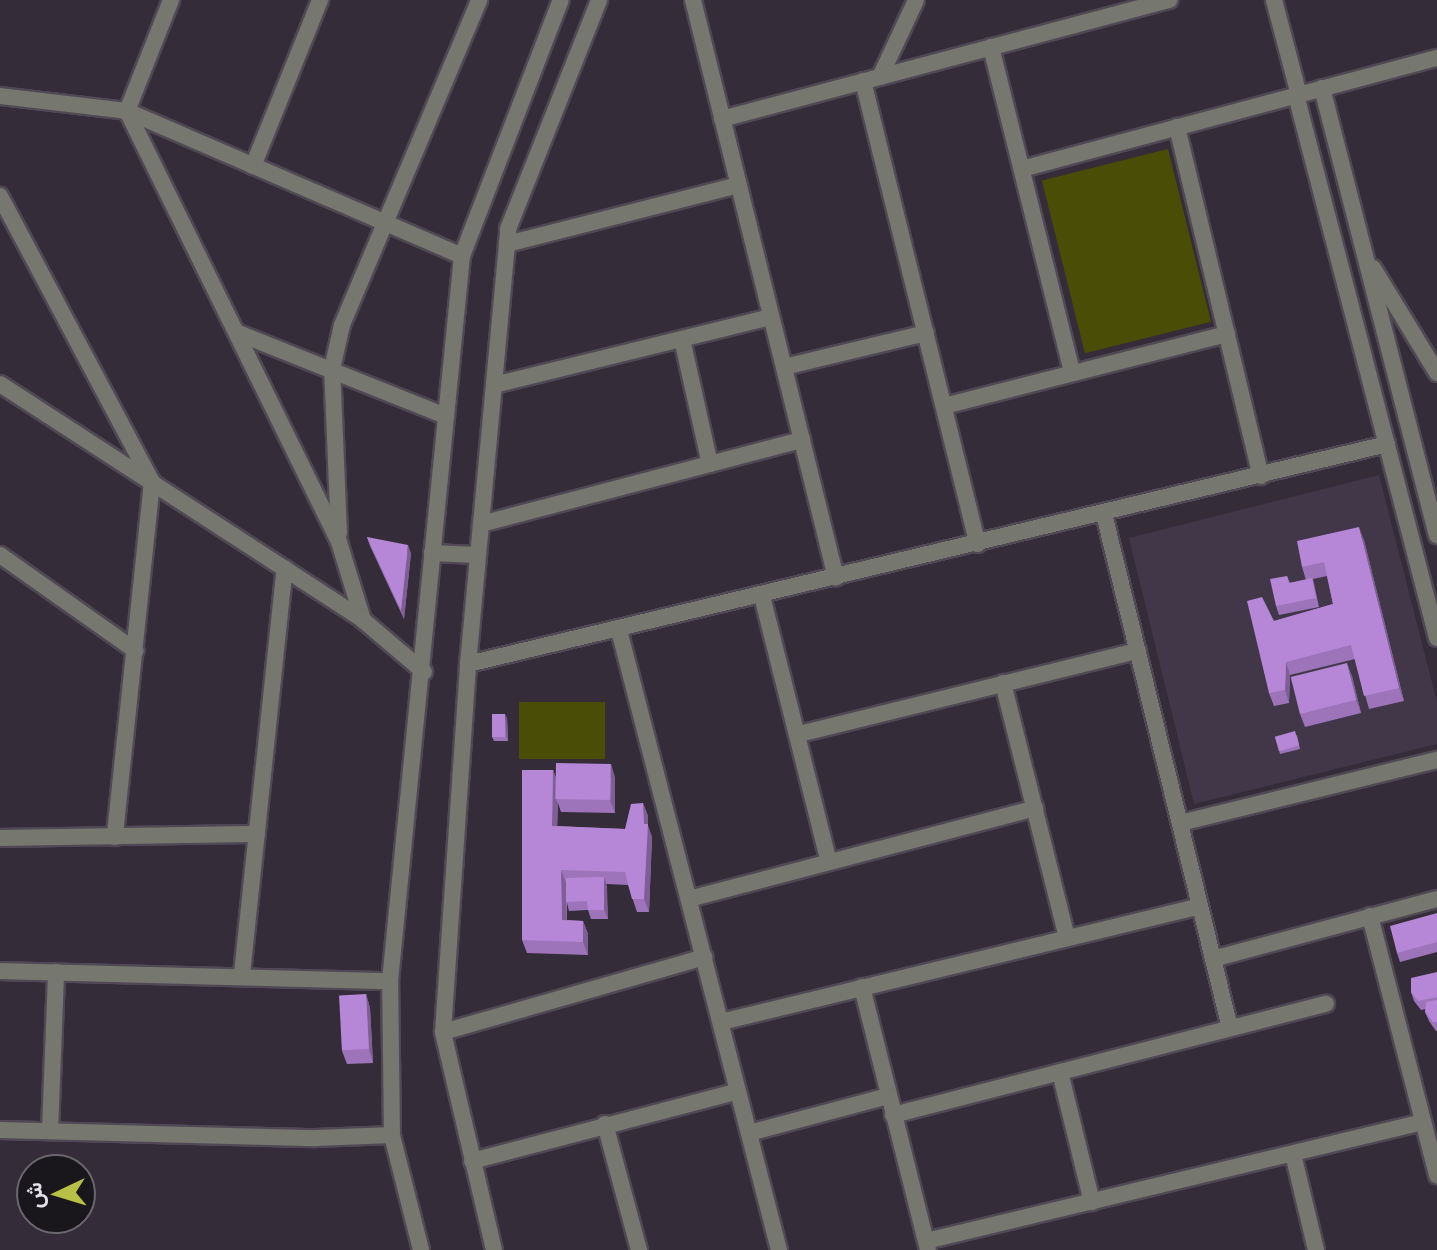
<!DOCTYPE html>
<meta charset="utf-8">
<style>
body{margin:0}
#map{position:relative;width:1437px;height:1250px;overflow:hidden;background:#342c39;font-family:Lora,Vazirmatn,serif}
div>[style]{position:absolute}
.built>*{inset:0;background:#413749}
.green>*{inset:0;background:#4a4d05;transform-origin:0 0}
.roads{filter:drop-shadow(2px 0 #504955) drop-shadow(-2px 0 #504955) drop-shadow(0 2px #504955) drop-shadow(0 -2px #504955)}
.minor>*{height:16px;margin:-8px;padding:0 8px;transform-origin:8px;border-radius:8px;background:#76776f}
.wall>*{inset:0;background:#9d74b9}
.shaded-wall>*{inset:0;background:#7f5e96}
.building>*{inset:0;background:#b687d7;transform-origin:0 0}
span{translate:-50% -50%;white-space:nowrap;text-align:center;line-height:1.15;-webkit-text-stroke:8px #19161c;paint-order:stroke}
.north{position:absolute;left:16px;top:1154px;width:80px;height:80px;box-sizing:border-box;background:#19161c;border:2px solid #6a666e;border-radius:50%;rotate:266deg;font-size:22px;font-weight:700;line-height:32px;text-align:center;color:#e4dfe8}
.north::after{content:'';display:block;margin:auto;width:28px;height:36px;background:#b9c046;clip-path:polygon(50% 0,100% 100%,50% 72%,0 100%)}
</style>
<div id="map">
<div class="built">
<i style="clip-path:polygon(1379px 475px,1437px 702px,1437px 744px,1194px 804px,1129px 538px)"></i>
</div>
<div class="green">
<i style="left:1168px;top:149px;width:178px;height:130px;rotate:76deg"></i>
<i style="left:519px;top:702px;width:86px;height:57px"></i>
</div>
<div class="roads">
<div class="minor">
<i style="left:171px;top:0;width:119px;rotate:111.6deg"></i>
<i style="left:127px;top:111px;width:480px;rotate:63.8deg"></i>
<i style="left:339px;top:542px;width:82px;rotate:72.9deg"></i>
<i style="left:693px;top:0;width:595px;rotate:76.1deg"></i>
<i style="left:1274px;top:0;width:98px;rotate:75.3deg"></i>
<i style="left:991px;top:47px;width:336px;rotate:76deg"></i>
<i style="left:880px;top:77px;width:85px;rotate:-64.9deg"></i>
<i style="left:863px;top:81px;width:477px;rotate:76.1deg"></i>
<i style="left:1322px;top:88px;width:462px;rotate:75.6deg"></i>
<i style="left:1296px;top:95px;width:561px;rotate:75.44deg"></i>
<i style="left:0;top:96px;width:128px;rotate:6.7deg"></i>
<i style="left:127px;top:111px;width:365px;rotate:23.4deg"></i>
<i style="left:722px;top:119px;width:463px;rotate:-14.9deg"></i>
<i style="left:1177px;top:127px;width:359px;rotate:76.5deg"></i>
<i style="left:253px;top:166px;width:179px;rotate:-68deg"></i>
<i style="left:1022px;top:169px;width:430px;rotate:-15deg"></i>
<i style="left:0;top:196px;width:324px;rotate:62deg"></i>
<i style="left:152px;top:482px;width:357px;rotate:96deg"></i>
<i style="left:507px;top:244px;width:239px;rotate:-14.3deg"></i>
<i style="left:1373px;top:268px;width:123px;rotate:58.6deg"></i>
<i style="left:238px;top:333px;width:224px;rotate:21.8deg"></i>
<i style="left:682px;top:339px;width:128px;rotate:77.4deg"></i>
<i style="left:784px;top:367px;width:146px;rotate:-13.5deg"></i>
<i style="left:0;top:384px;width:433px;rotate:33deg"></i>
<i style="left:363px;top:620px;width:80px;rotate:40.4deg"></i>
<i style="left:494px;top:385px;width:285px;rotate:-13.8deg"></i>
<i style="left:944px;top:406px;width:292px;rotate:-14.3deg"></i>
<i style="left:1104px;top:514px;width:529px;rotate:76.23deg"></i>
<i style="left:481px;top:524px;width:332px;rotate:-14.7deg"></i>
<i style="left:339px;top:533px;width:164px;rotate:-92.4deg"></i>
<i style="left:332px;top:369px;width:45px;rotate:-77.2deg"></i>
<i style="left:342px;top:325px;width:353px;rotate:-67.1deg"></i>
<i style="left:432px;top:553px;width:45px;rotate:2.5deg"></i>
<i style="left:0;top:555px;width:166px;rotate:35.2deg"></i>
<i style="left:762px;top:596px;width:274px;rotate:75.9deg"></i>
<i style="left:619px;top:630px;width:640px;rotate:75.53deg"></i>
<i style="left:468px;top:664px;width:945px;rotate:-13.46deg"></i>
<i style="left:1003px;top:683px;width:262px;rotate:75.9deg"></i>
<i style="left:799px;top:734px;width:349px;rotate:-13.8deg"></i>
<i style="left:1180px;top:823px;width:265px;rotate:-13.8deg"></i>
<i style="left:0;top:838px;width:257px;rotate:-0.9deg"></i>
<i style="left:689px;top:899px;width:358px;rotate:-14.7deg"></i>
<i style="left:1370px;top:916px;width:268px;rotate:75.5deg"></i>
<i style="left:1213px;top:959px;width:232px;rotate:-15deg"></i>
<i style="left:0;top:971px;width:390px;rotate:1.5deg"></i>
<i style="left:242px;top:974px;width:408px;rotate:-84deg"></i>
<i style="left:862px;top:987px;width:270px;rotate:75.9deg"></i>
<i style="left:721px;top:1022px;width:492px;rotate:-13.6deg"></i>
<i style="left:443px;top:1032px;width:272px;rotate:-16deg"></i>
<i style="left:1060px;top:1072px;width:134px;rotate:76.2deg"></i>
<i style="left:893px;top:1115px;width:447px;rotate:-14.4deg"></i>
<i style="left:605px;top:1124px;width:131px;rotate:74.9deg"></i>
<i style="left:0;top:1130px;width:316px;rotate:1.5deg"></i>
<i style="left:316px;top:1138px;width:76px;rotate:-2.3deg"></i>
<i style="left:50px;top:1131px;width:159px;rotate:-87.8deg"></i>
<i style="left:749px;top:1133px;width:144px;rotate:-14.9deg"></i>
<i style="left:1293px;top:1154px;width:99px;rotate:76.5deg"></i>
<i style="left:472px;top:1161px;width:275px;rotate:-14.7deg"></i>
<i style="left:926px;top:1241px;width:511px;rotate:-13.47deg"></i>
<i style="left:421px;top:1250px;width:119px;rotate:-104.2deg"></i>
<i style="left:392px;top:1135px;width:154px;rotate:-90.7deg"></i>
<i style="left:390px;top:981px;width:729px;rotate:-84.33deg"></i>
<i style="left:462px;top:256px;width:274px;rotate:-68.9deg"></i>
<i style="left:494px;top:1250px;width:224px;rotate:-103.2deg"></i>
<i style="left:443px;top:1032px;width:369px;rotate:-86.1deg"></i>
<i style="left:468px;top:664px;width:437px;rotate:-84.7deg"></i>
<i style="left:508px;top:229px;width:246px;rotate:-68.3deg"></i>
</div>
</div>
<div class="wall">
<i style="clip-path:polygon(367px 537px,411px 553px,404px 619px,370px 546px)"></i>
<i style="clip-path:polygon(1364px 540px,1404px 701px,1369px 709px,1355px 659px,1290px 675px,1289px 703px,1274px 706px,1269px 693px,1274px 621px,1333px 604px,1327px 576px,1313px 579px,1319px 607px,1279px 615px,1276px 606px,1287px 576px,1290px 583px,1306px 580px,1302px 567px)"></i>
<i style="clip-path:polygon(1352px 676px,1361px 713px,1305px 727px,1300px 714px)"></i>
<i style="clip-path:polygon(507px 718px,508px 741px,494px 741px,492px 737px)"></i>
<i style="clip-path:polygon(1297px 735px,1300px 749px,1280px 754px,1279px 750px)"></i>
<i style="clip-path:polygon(553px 770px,556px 778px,615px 777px,615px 813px,561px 812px,558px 803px,557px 826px,625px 829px,643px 803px,648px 816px,648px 826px,652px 837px,649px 912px,637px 912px,628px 885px,606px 884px,608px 919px,591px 919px,588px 910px,569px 911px,567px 903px,567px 920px,583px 921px,588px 934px,588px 955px,527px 953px,522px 940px)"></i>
<i style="clip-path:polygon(1437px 913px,1437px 952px,1400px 962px,1397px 953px)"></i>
<i style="clip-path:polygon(1437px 972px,1437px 1031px,1436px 1031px,1429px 1021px,1425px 1012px,1426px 1009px,1421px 1010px,1414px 1001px,1411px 992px)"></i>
<i style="clip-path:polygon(366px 994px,370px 1008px,373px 1063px,347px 1064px,342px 1051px)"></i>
</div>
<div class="shaded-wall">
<i style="clip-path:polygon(1359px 527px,1364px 540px,1404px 701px,1399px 688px)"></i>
<i style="clip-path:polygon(408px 545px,411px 553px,404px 619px,401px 610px)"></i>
<i style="clip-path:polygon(1286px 662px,1290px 675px,1289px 703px,1285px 690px)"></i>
<i style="clip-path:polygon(1347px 663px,1352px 676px,1361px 713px,1356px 700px)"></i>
<i style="clip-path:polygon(505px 714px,507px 718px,508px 741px,506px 737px)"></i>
<i style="clip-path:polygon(611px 764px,615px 777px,615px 813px,610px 800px)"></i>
<i style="clip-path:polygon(553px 770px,558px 784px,556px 799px,558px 803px,557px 839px,552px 826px)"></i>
<i style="clip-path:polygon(643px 803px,648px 816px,648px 826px,652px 837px,649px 912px,644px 899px)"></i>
<i style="clip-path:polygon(561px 870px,566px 883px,567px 933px,562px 920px)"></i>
<i style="clip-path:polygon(604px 877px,607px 886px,608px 919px,604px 910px)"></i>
<i style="clip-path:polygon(583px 921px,588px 934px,588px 955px,583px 942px)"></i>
<i style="clip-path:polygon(366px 994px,370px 1008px,373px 1063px,369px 1049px)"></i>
</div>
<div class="building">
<i style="clip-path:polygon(1359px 527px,1399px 688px,1364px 696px,1351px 645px,1286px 662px,1285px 690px,1269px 693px,1247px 601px,1262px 597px,1274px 621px,1333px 604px,1324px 562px,1302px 567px,1297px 541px)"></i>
<i style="clip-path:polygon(367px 537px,408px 545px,401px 610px)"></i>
<i style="clip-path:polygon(1287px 576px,1289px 583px,1312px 578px,1316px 598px,1276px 606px,1270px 579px)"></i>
<i style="left:1347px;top:663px;width:38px;height:58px;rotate:76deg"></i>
<i style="left:492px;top:714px;width:13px;height:23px"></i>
<i style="left:1295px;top:731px;width:15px;height:21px;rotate:74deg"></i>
<i style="left:556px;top:763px;width:55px;height:36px;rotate:1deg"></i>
<i style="clip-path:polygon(522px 770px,553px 770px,552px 826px,625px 829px,631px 804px,643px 803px,644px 824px,648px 824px,644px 899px,632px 899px,625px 872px,561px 870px,562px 920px,583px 921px,583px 942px,522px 940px)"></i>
<i style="clip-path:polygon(604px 877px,604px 910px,588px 910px,587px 901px,566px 902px,566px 878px)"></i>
<i style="clip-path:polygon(1437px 913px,1437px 942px,1397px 953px,1390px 926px)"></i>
<i style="clip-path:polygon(1437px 972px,1437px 997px,1418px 1001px,1411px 992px,1411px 978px)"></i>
<i style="left:366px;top:994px;width:55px;height:27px;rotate:87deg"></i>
<i style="clip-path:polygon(1437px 1000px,1437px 1022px,1433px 1022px,1425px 1012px,1426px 1002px)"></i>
</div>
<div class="north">ش</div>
</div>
